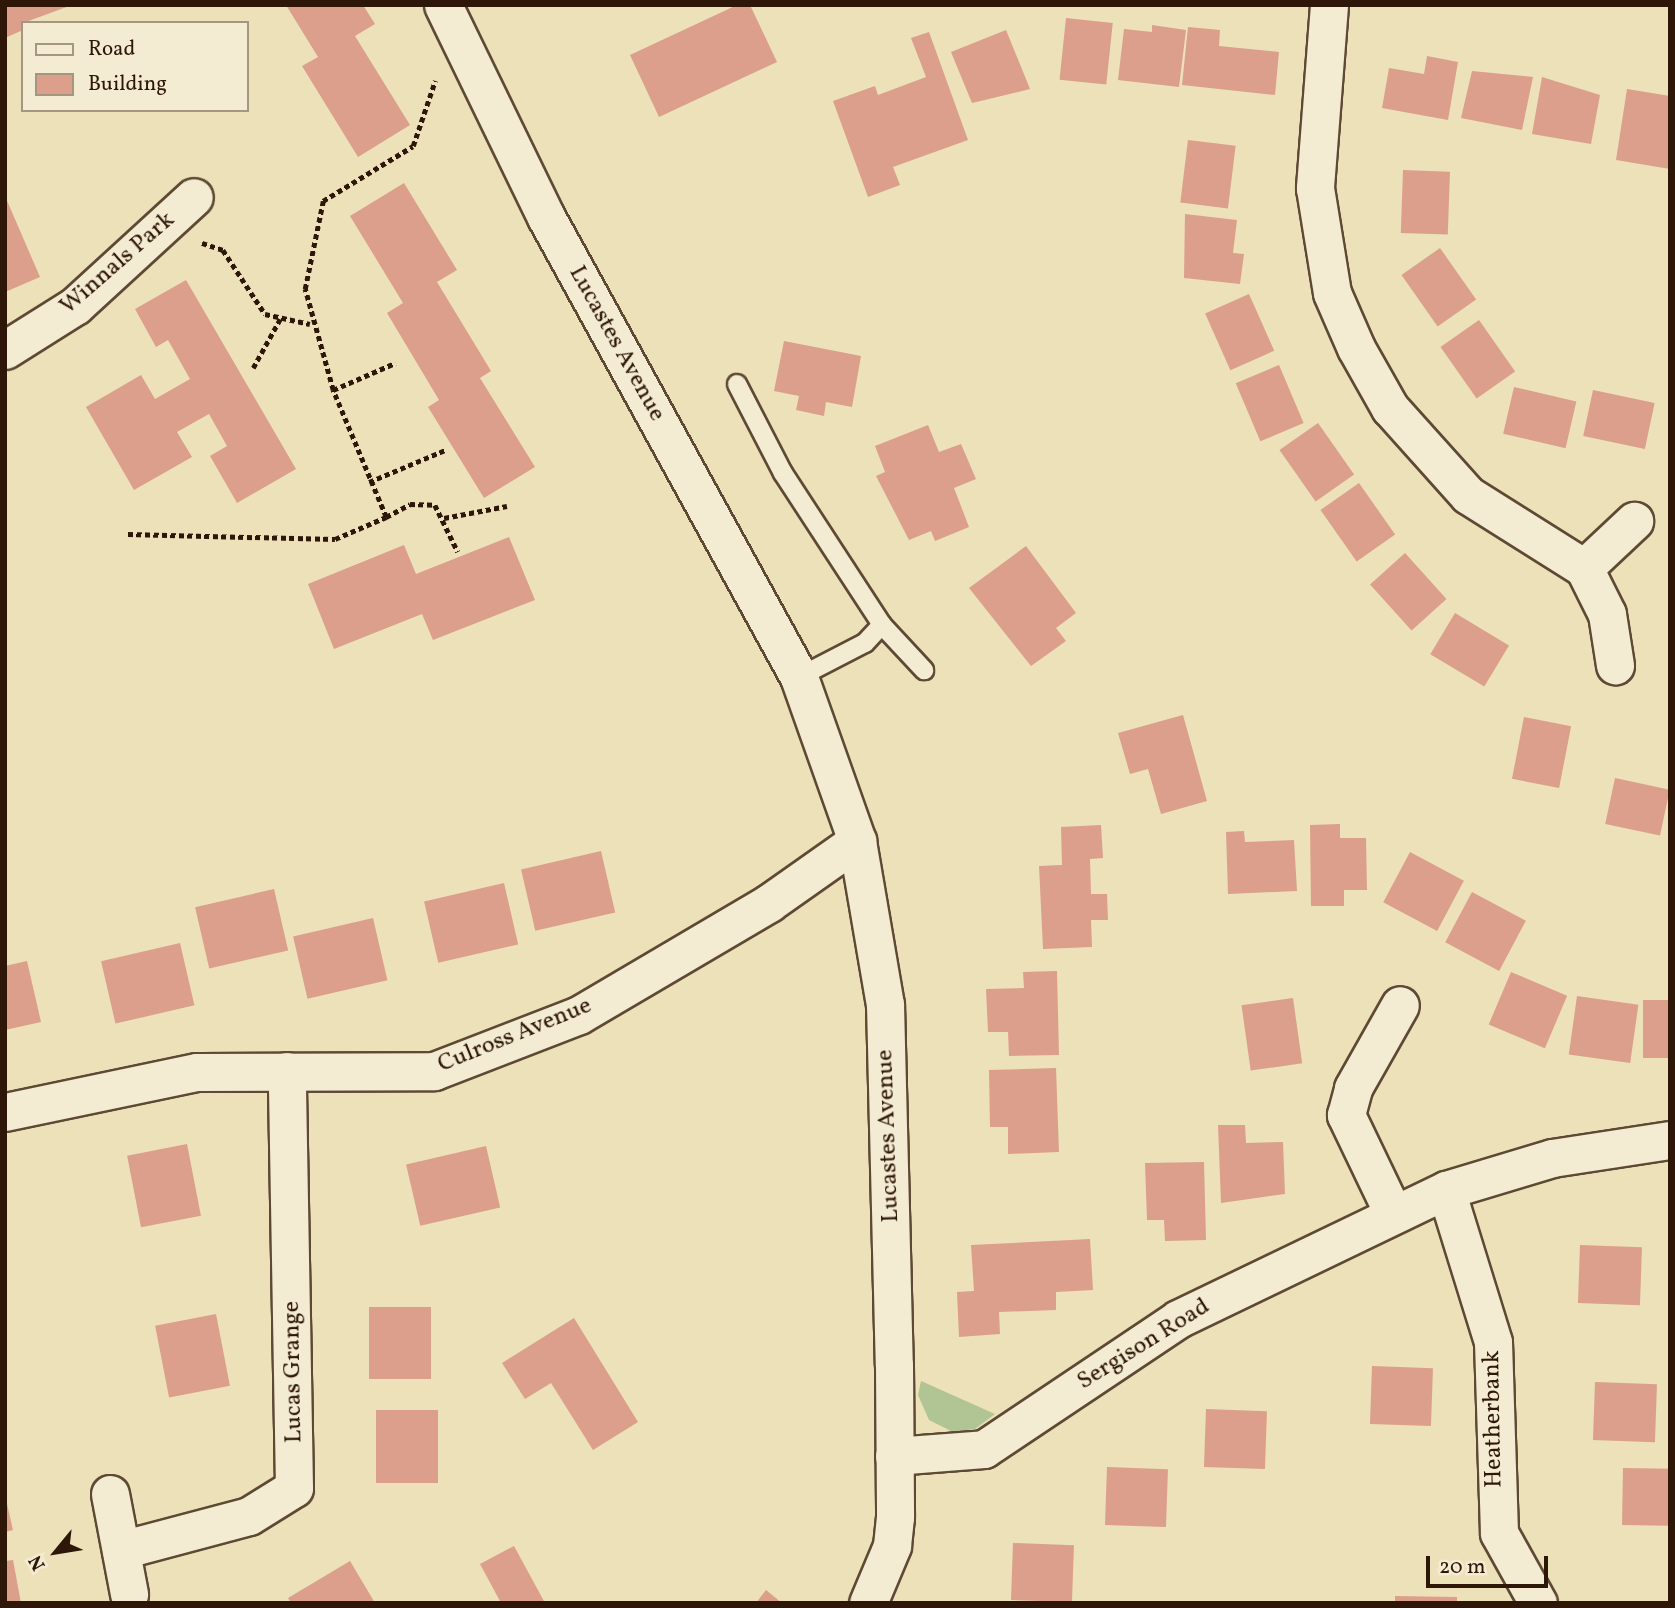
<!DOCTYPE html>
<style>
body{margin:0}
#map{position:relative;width:1675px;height:1608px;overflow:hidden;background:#ece1b9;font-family:Vollkorn,serif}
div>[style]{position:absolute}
.green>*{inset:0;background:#b1c494}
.building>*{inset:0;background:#db9f8b;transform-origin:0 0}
.path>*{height:4.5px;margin-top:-2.25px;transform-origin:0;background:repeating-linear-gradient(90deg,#2e1608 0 5px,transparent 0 8.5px)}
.roads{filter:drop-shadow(2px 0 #5e4934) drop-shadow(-2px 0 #5e4934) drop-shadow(0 2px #5e4934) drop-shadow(0 -2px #5e4934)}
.service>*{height:18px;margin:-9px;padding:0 9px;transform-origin:9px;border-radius:9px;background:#f3ecd2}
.minor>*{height:37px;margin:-18.5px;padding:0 18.5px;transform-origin:18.5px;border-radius:18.5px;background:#f3ecd2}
span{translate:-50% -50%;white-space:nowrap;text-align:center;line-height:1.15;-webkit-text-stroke:5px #f3ecd2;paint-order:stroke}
.street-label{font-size:24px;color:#2e1608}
.frame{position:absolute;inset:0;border:7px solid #2e1608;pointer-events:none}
.legend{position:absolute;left:21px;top:21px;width:228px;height:91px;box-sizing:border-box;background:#f3ecd2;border:2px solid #a49681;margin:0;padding:9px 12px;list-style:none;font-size:21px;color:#2e1608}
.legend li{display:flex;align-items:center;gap:14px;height:35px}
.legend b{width:35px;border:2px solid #a49681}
.north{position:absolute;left:21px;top:1517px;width:70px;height:70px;-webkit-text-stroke:5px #f3ecd2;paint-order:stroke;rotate:240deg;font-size:19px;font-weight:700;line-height:28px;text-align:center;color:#2e1608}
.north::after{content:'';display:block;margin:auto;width:24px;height:32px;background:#2e1608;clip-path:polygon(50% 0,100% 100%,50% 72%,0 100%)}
.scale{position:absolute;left:1426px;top:1556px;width:122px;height:32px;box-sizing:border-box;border:4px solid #2e1608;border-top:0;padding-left:9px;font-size:21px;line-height:24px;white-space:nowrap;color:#2e1608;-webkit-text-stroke:5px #f3ecd2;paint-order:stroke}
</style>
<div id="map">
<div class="green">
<i style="clip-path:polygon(921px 1381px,995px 1414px,975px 1429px,953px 1432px,929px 1420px,918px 1395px)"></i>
</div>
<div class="building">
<i style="clip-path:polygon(5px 5px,72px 5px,23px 23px,23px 30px,5px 38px)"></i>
<i style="clip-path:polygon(286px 5px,363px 5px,375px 24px,355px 36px,410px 125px,358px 157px,302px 66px,318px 57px)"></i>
<i style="clip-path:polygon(737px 5px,750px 5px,777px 62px,659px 117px,630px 55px)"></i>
<i style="left:1066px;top:18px;width:47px;height:62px;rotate:6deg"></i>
<i style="clip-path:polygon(1152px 25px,1186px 30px,1179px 87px,1118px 80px,1124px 29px,1152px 32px)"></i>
<i style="clip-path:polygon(1188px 27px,1220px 30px,1219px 46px,1279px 52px,1275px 95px,1182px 85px)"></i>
<i style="clip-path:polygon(1006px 30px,1030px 89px,972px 103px,951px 52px)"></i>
<i style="clip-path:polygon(929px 32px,968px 140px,893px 167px,900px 185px,868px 197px,833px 101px,875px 86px,878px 95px,926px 77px,911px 38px)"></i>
<i style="clip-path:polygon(1427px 56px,1458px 62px,1448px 120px,1382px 108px,1389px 68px,1424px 74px)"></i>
<i style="clip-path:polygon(1472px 71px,1533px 77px,1522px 130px,1461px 118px)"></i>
<i style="clip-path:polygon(1542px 77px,1600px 95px,1591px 144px,1532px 134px)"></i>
<i style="clip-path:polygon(1627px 89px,1670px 96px,1670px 169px,1616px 160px)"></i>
<i style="left:1188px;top:140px;width:48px;height:63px;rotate:7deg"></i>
<i style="left:1403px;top:170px;width:47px;height:63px;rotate:2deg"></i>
<i style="clip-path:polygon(404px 183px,457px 270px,437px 282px,491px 371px,480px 378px,535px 467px,484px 498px,428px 407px,439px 400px,387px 313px,403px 303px,350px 216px)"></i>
<i style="clip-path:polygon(5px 196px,40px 277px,5px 292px)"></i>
<i style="clip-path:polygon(1185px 214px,1237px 220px,1233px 253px,1244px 254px,1240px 284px,1184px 278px)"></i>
<i style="left:1440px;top:248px;width:63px;height:47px;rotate:55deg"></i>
<i style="clip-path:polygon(186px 280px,296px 469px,237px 503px,210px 456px,227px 446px,209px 414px,177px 432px,192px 457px,134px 490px,86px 407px,141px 375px,155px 399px,190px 379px,168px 340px,156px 347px,135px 309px)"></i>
<i style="left:1249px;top:294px;width:62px;height:48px;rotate:66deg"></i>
<i style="left:1479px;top:320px;width:63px;height:47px;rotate:55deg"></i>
<i style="clip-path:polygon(784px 341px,861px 356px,852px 407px,826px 402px,824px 416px,796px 410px,799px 396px,774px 391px)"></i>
<i style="left:1279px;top:365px;width:63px;height:47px;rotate:67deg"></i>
<i style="left:1514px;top:387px;width:64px;height:48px;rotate:13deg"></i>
<i style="left:1593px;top:390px;width:63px;height:47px;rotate:12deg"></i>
<i style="left:1318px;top:423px;width:63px;height:47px;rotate:55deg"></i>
<i style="clip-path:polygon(928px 425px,939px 452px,961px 444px,976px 479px,954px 488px,969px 527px,935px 541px,931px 531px,909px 540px,876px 476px,885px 472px,875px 446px)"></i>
<i style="left:1359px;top:483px;width:63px;height:47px;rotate:55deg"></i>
<i style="clip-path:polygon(509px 537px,535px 600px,433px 640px,422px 614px,334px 649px,308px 584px,404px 545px,416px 574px)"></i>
<i style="clip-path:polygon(1026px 546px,1076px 613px,1056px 628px,1066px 641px,1031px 666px,969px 588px)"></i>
<i style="left:1405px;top:553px;width:62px;height:47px;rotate:48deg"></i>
<i style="left:1455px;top:613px;width:63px;height:48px;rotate:31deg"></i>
<i style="clip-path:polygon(1183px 715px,1207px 801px,1161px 814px,1148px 769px,1130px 774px,1118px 733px)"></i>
<i style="left:1524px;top:717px;width:48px;height:63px;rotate:11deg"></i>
<i style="left:1615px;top:778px;width:56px;height:47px;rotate:12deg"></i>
<i style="clip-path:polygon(1340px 824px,1340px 838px,1366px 838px,1367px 890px,1344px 890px,1344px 906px,1311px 906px,1310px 825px)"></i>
<i style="clip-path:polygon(1101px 825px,1103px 858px,1090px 859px,1091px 894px,1107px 894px,1108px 920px,1091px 920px,1092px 947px,1043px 949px,1039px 866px,1062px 865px,1061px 827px)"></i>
<i style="clip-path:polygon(1244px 831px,1245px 842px,1294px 840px,1297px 891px,1228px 894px,1226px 832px)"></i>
<i style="left:601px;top:851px;width:63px;height:82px;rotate:77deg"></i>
<i style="left:1410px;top:852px;width:61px;height:57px;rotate:28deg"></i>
<i style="left:504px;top:883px;width:63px;height:82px;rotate:77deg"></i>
<i style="left:274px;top:889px;width:63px;height:81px;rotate:77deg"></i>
<i style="left:1472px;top:892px;width:61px;height:57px;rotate:28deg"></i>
<i style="left:373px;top:918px;width:64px;height:82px;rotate:77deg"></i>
<i style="left:180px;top:943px;width:64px;height:81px;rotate:77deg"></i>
<i style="clip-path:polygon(27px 961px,41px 1022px,5px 1030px,5px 966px)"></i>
<i style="clip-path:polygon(1057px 971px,1059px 1055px,1009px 1056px,1008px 1032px,988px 1032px,986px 989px,1024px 988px,1023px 972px)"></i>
<i style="left:1511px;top:972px;width:61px;height:57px;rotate:23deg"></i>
<i style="left:1577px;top:996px;width:62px;height:59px;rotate:8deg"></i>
<i style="left:1293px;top:998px;width:66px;height:52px;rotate:82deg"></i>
<i style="left:1643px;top:1000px;width:27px;height:58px"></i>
<i style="clip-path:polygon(1056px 1068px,1059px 1152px,1008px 1154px,1008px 1127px,990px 1127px,989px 1070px)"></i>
<i style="clip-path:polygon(1218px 1125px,1245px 1125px,1246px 1143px,1283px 1142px,1285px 1194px,1221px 1203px)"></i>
<i style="left:187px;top:1144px;width:73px;height:61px;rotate:79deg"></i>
<i style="left:486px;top:1146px;width:63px;height:82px;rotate:77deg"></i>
<i style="clip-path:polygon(1204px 1162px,1206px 1240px,1165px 1241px,1164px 1220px,1147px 1220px,1145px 1163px)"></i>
<i style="clip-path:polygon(1090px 1239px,1093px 1290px,1056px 1292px,1056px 1310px,999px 1312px,1000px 1334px,959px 1337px,957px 1292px,974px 1291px,971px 1245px)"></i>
<i style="left:1580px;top:1245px;width:62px;height:58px;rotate:2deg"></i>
<i style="left:369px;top:1307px;width:62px;height:72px"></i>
<i style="left:216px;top:1314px;width:73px;height:62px;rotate:79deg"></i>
<i style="clip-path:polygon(574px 1318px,638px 1422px,593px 1450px,551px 1383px,525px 1399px,502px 1363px)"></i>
<i style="left:1372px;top:1366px;width:61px;height:58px;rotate:2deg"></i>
<i style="left:1595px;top:1382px;width:62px;height:58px;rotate:2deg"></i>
<i style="left:1206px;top:1409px;width:61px;height:58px;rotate:2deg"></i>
<i style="left:438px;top:1410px;width:73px;height:62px;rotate:90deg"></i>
<i style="left:1107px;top:1467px;width:61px;height:58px;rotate:2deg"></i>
<i style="left:1623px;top:1468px;width:47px;height:57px;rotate:1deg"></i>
<i style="clip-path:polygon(5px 1495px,13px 1530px,5px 1532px)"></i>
<i style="left:1013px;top:1543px;width:61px;height:57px;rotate:2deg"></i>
<i style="clip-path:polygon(514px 1546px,545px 1603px,501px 1603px,480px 1564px)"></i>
<i style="clip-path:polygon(13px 1560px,21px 1603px,5px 1603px,5px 1561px)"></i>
<i style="clip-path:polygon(350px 1561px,375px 1603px,291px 1603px,288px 1598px)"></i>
<i style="clip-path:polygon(766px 1590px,782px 1603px,756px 1603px)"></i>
<i style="clip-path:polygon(1395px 1596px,1457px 1597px,1457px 1603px,1395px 1603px)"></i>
</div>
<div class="path">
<i style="left:202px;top:243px;width:22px;rotate:18deg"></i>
<i style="left:223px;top:250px;width:77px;rotate:56.7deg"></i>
<i style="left:265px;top:314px;width:46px;rotate:12.5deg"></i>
<i style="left:253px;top:368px;width:56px;rotate:-61.1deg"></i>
<i style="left:333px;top:390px;width:68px;rotate:-23.5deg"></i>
<i style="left:369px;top:482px;width:82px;rotate:-22.8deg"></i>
<i style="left:386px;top:517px;width:27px;rotate:-28deg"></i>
<i style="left:410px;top:504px;width:25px;rotate:2deg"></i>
<i style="left:435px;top:505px;width:52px;rotate:63.9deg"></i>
<i style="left:444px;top:518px;width:64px;rotate:-10.8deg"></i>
<i style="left:128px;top:534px;width:207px;rotate:1.4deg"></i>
<i style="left:335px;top:539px;width:56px;rotate:-23.3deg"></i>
<i style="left:386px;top:517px;width:138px;rotate:-112.7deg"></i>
<i style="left:333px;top:390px;width:105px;rotate:-105.5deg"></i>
<i style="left:305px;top:289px;width:90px;rotate:-78.4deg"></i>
<i style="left:323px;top:201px;width:105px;rotate:-31.4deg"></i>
<i style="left:413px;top:146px;width:69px;rotate:-71.3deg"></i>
</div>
<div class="roads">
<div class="service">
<i style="left:737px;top:384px;width:100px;rotate:62.7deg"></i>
<i style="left:783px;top:473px;width:181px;rotate:56.9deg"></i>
<i style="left:882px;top:625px;width:62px;rotate:47deg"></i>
<i style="left:799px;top:677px;width:74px;rotate:-27.3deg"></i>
<i style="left:865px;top:643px;width:25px;rotate:-47deg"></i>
</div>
<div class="minor">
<i style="left:443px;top:5px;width:236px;rotate:64.1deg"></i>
<i style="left:546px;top:217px;width:525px;rotate:61.19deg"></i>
<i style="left:799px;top:677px;width:174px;rotate:70.5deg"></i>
<i style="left:857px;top:841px;width:165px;rotate:80.3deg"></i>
<i style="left:885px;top:1004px;width:361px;rotate:88.6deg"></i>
<i style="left:894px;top:1365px;width:152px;rotate:89.6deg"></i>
<i style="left:895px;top:1517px;width:29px;rotate:96deg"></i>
<i style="left:892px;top:1546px;width:62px;rotate:112.8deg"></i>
<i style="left:1329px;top:5px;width:184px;rotate:94.4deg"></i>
<i style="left:1315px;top:188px;width:106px;rotate:80.8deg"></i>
<i style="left:1332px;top:293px;width:60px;rotate:66.4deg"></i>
<i style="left:1356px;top:348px;width:69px;rotate:60.5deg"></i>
<i style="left:1390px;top:408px;width:117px;rotate:48.1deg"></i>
<i style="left:1468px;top:495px;width:137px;rotate:32.2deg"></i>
<i style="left:1584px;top:568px;width:51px;rotate:63.4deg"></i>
<i style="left:1607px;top:614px;width:52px;rotate:81.1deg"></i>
<i style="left:5px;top:350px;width:83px;rotate:-32.2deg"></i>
<i style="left:75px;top:306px;width:161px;rotate:-42.5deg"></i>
<i style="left:1584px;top:568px;width:69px;rotate:-43.2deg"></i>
<i style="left:5px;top:1112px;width:196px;rotate:-11.8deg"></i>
<i style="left:197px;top:1072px;width:237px;rotate:-0.2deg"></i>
<i style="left:434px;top:1071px;width:155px;rotate:-21.1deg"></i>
<i style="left:579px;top:1015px;width:221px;rotate:-30.5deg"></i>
<i style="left:769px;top:903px;width:108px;rotate:-35.2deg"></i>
<i style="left:1446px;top:1190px;width:159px;rotate:72.8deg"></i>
<i style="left:1493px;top:1342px;width:191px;rotate:88.2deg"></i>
<i style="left:1499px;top:1533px;width:80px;rotate:60.9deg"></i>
<i style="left:1393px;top:1213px;width:109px;rotate:-115.6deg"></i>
<i style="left:1346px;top:1115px;width:28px;rotate:-75deg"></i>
<i style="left:1353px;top:1088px;width:95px;rotate:-60.5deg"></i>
<i style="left:894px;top:1456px;width:90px;rotate:-4.4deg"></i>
<i style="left:984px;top:1449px;width:234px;rotate:-33.8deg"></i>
<i style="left:1178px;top:1319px;width:297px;rotate:-25.7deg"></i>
<i style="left:1446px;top:1190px;width:111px;rotate:-16.8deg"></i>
<i style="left:1552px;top:1158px;width:119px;rotate:-8.7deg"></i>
<i style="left:110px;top:1494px;width:102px;rotate:79.2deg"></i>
<i style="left:121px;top:1550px;width:132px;rotate:-14.9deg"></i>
<i style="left:249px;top:1516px;width:53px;rotate:-31.9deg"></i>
<i style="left:294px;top:1488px;width:417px;rotate:-91deg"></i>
</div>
</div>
<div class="street-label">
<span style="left:118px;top:264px;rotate:-41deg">Winnals Park</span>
<span style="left:616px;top:344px;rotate:61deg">Lucastes Avenue</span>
<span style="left:515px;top:1036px;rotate:-22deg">Culross Avenue</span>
<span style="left:889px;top:1136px;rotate:-92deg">Lucastes Avenue</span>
<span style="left:1144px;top:1345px;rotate:-32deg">Sergison Road</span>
<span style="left:294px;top:1372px;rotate:-91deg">Lucas Grange</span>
<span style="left:1494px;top:1419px;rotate:-91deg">Heatherbank</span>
</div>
<div class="frame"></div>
<ul class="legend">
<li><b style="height:9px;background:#f3ecd2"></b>Road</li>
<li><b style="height:19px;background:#db9f8b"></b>Building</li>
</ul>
<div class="north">N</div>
<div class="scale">20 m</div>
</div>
